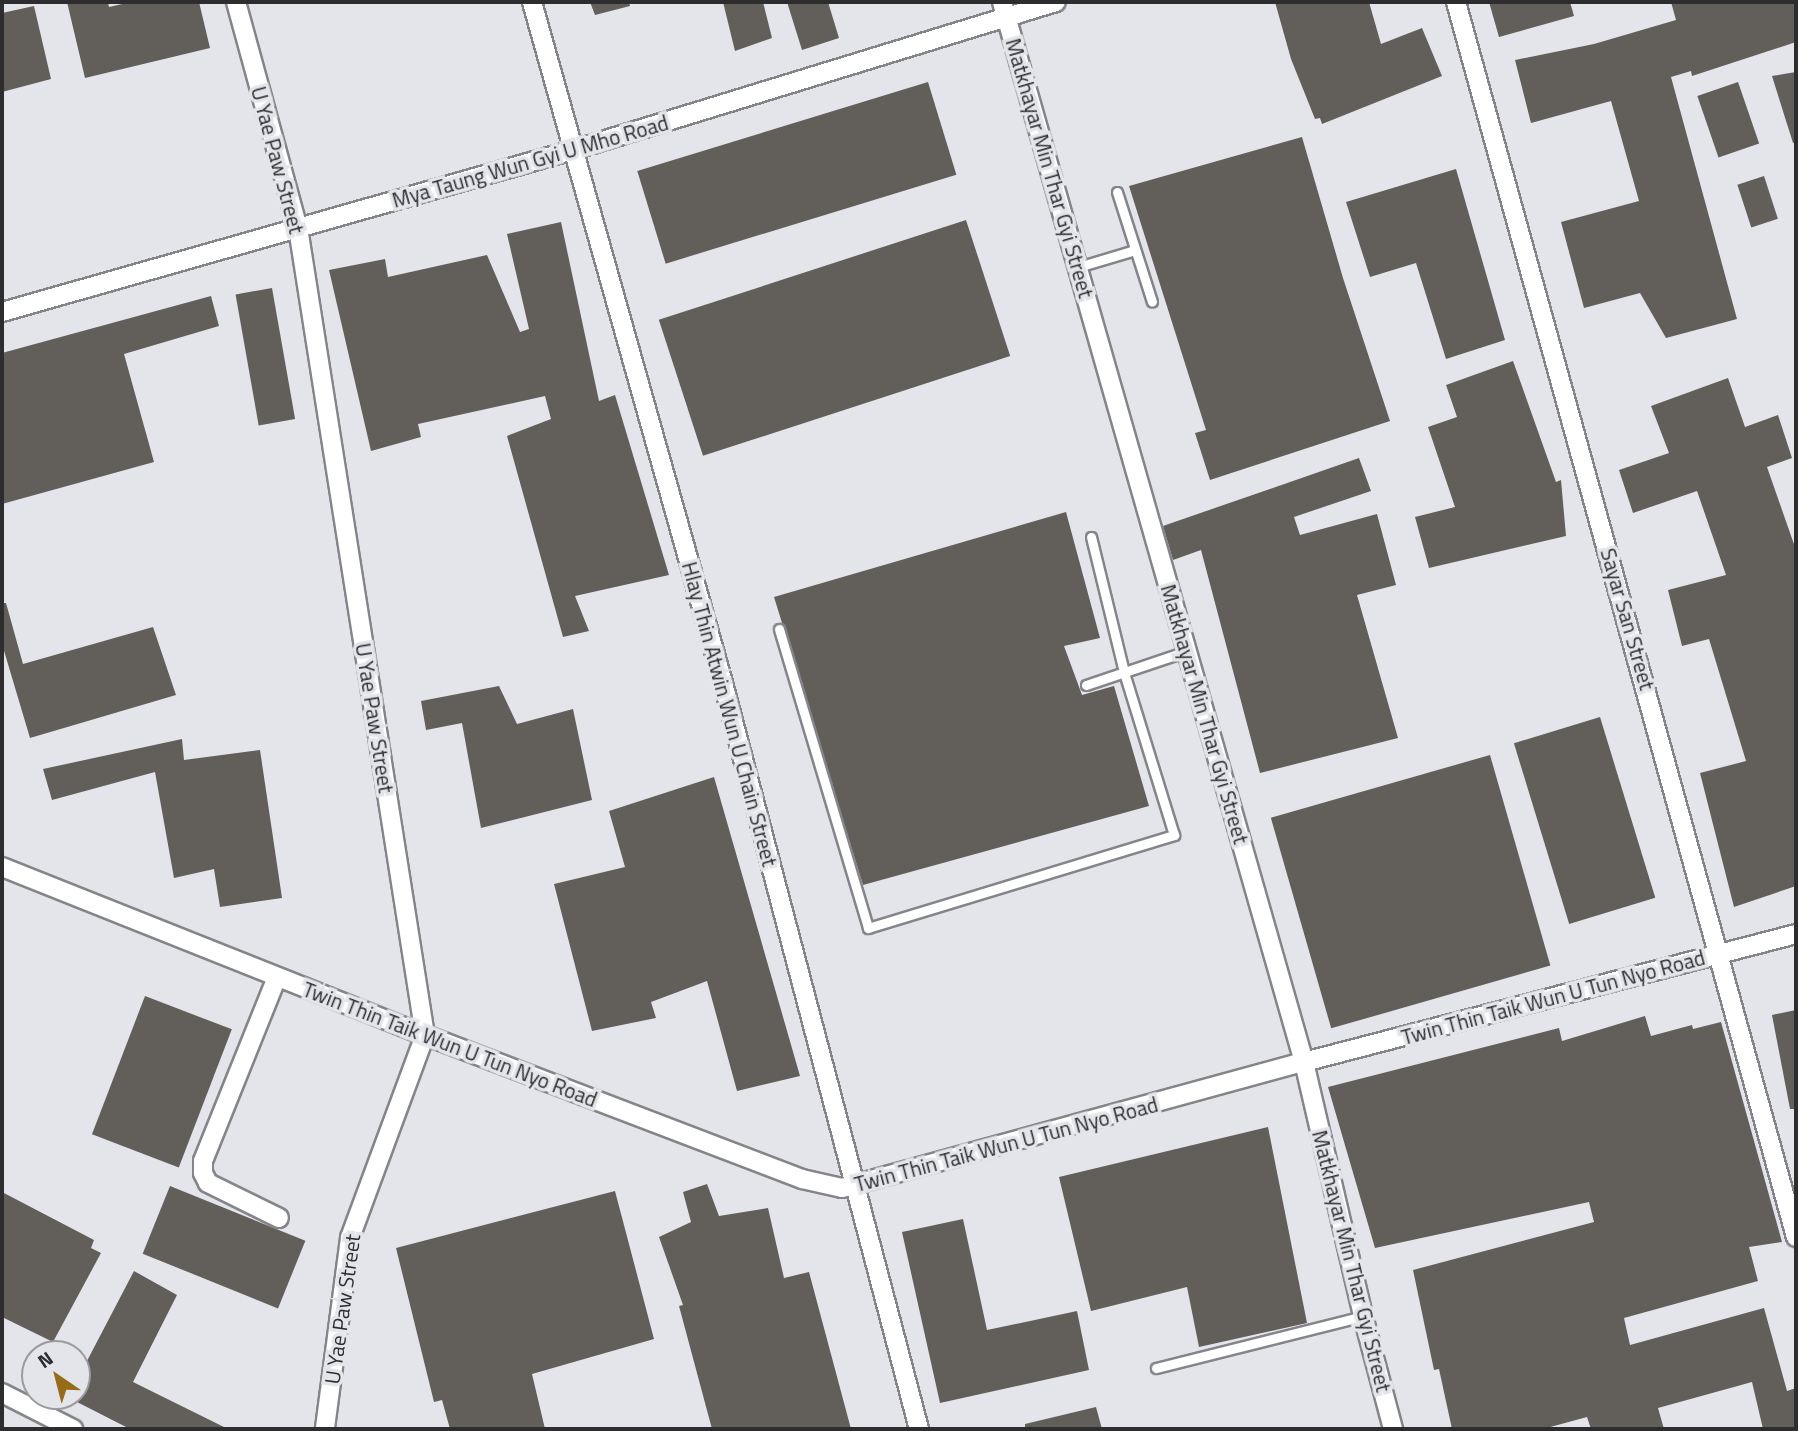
<!DOCTYPE html>
<style>
body{margin:0}
#map{position:relative;width:1798px;height:1431px;overflow:hidden;background:#e4e5ea;font-family:"Titillium Web",sans-serif}
div>[style]{position:absolute}
.building>*{inset:0;background:#625f5b;transform-origin:0 0}
.roads{filter:drop-shadow(2px 0 #84858a) drop-shadow(-2px 0 #84858a) drop-shadow(0 2px #84858a) drop-shadow(0 -2px #84858a)}
.service>*{height:9px;margin:-4.5px;padding:0 4.5px;transform-origin:4.5px;border-radius:4.5px;background:#fff}
.minor>*{height:18px;margin:-9px;padding:0 9px;transform-origin:9px;border-radius:9px;background:#fff}
span{translate:-50% -50%;white-space:nowrap;text-align:center;line-height:1.15;-webkit-text-stroke:7px #e4e5ea;paint-order:stroke}
.street-label{font-size:21px;color:#2d2d2f}
.frame{position:absolute;inset:0;border:4px solid #2d2d2f;pointer-events:none}
.north{position:absolute;left:21px;top:1340px;width:70px;height:70px;box-sizing:border-box;background:#e4e5ea;border:2px solid #9b9b9f;border-radius:50%;rotate:325deg;font-size:19px;font-weight:700;line-height:28px;text-align:center;color:#2d2d2f}
.north::after{content:'';display:block;margin:auto;width:24px;height:32px;background:#976c19;clip-path:polygon(50% 0,100% 100%,50% 72%,0 100%)}
</style>
<div id="map">
<div class="building">
<i style="clip-path:polygon(67px 2px,108px 2px,109px 7px,131px 2px,199px 2px,210px 48px,85px 78px)"></i>
<i style="clip-path:polygon(590px 2px,629px 2px,630px 6px,595px 15px)"></i>
<i style="clip-path:polygon(723px 2px,763px 2px,772px 38px,735px 51px)"></i>
<i style="clip-path:polygon(787px 2px,828px 2px,839px 38px,802px 50px)"></i>
<i style="clip-path:polygon(1275px 2px,1369px 2px,1381px 44px,1422px 28px,1442px 76px,1322px 124px,1320px 118px,1315px 119px,1291px 59px)"></i>
<i style="clip-path:polygon(1489px 2px,1570px 2px,1574px 16px,1499px 37px)"></i>
<i style="clip-path:polygon(1671px 2px,1796px 2px,1796px 42px,1692px 76px,1691px 71px,1671px 77px,1737px 319px,1666px 338px,1640px 293px,1584px 308px,1561px 222px,1639px 201px,1611px 101px,1531px 123px,1515px 60px,1594px 44px,1676px 20px)"></i>
<i style="clip-path:polygon(34px 6px,51px 79px,2px 92px,2px 13px)"></i>
<i style="clip-path:polygon(1796px 72px,1796px 142px,1793px 143px,1772px 76px)"></i>
<i style="left:928px;top:82px;width:97px;height:304px;rotate:73deg"></i>
<i style="left:1738px;top:82px;width:65px;height:43px;rotate:71deg"></i>
<i style="clip-path:polygon(1302px 137px,1343px 278px,1390px 421px,1210px 480px,1195px 433px,1206px 430px,1129px 186px)"></i>
<i style="clip-path:polygon(1456px 169px,1505px 340px,1446px 359px,1416px 263px,1370px 277px,1346px 202px)"></i>
<i style="left:1764px;top:176px;width:45px;height:28px;rotate:72deg"></i>
<i style="left:966px;top:220px;width:143px;height:323px;rotate:72deg"></i>
<i style="clip-path:polygon(561px 222px,599px 401px,615px 395px,669px 575px,575px 596px,589px 631px,563px 637px,507px 436px,551px 419px,545px 396px,418px 424px,421px 437px,371px 451px,329px 270px,385px 259px,388px 277px,487px 255px,520px 332px,529px 329px,507px 234px)"></i>
<i style="left:272px;top:288px;width:133px;height:37px;rotate:80deg"></i>
<i style="clip-path:polygon(211px 296px,219px 326px,124px 354px,154px 462px,2px 504px,2px 353px)"></i>
<i style="clip-path:polygon(1513px 361px,1556px 482px,1561px 480px,1566px 536px,1429px 568px,1415px 517px,1455px 507px,1428px 427px,1457px 417px,1446px 385px)"></i>
<i style="clip-path:polygon(1728px 378px,1745px 427px,1778px 415px,1792px 458px,1767px 467px,1796px 550px,1796px 886px,1734px 907px,1700px 773px,1746px 761px,1709px 639px,1682px 646px,1668px 590px,1726px 575px,1697px 491px,1633px 513px,1619px 470px,1669px 453px,1651px 406px)"></i>
<i style="clip-path:polygon(1359px 458px,1371px 491px,1294px 517px,1300px 535px,1377px 514px,1396px 585px,1357px 595px,1398px 738px,1260px 773px,1201px 550px,1173px 560px,1163px 526px)"></i>
<i style="clip-path:polygon(1066px 512px,1100px 638px,1064px 646px,1082px 695px,1114px 686px,1149px 806px,863px 885px,774px 597px)"></i>
<i style="clip-path:polygon(2px 603px,6px 603px,23px 664px,153px 627px,176px 695px,30px 738px,2px 644px)"></i>
<i style="clip-path:polygon(499px 686px,517px 724px,573px 709px,592px 800px,481px 828px,462px 723px,426px 730px,421px 701px)"></i>
<i style="left:1600px;top:717px;width:189px;height:90px;rotate:73deg"></i>
<i style="clip-path:polygon(182px 739px,184px 760px,260px 750px,282px 898px,220px 907px,214px 869px,174px 878px,155px 772px,52px 800px,43px 769px)"></i>
<i style="left:1490px;top:755px;width:219px;height:228px;rotate:74deg"></i>
<i style="clip-path:polygon(714px 777px,800px 1076px,737px 1091px,707px 981px,651px 1002px,656px 1018px,592px 1031px,554px 884px,625px 867px,609px 811px)"></i>
<i style="left:145px;top:996px;width:93px;height:148px;rotate:21deg"></i>
<i style="clip-path:polygon(1796px 1010px,1796px 1109px,1790px 1109px,1772px 1015px)"></i>
<i style="clip-path:polygon(1645px 1016px,1651px 1036px,1692px 1025px,1693px 1029px,1721px 1022px,1782px 1242px,1749px 1247px,1758px 1281px,1624px 1318px,1630px 1345px,1764px 1308px,1787px 1391px,1796px 1388px,1796px 1429px,1763px 1429px,1752px 1382px,1658px 1408px,1664px 1429px,1591px 1429px,1587px 1417px,1543px 1429px,1452px 1429px,1439px 1369px,1434px 1370px,1413px 1270px,1594px 1222px,1589px 1202px,1375px 1248px,1328px 1087px,1559px 1028px,1562px 1041px)"></i>
<i style="clip-path:polygon(1268px 1127px,1307px 1323px,1199px 1347px,1187px 1287px,1091px 1311px,1059px 1177px)"></i>
<i style="clip-path:polygon(707px 1184px,719px 1216px,768px 1208px,784px 1278px,809px 1272px,851px 1429px,712px 1429px,679px 1306px,683px 1305px,659px 1237px,691px 1222px,683px 1192px)"></i>
<i style="left:170px;top:1186px;width:146px;height:73px;rotate:22deg"></i>
<i style="clip-path:polygon(615px 1191px,654px 1339px,532px 1374px,545px 1429px,450px 1429px,442px 1400px,434px 1402px,396px 1248px)"></i>
<i style="clip-path:polygon(2px 1192px,94px 1240px,91px 1248px,101px 1253px,53px 1342px,2px 1317px)"></i>
<i style="clip-path:polygon(963px 1219px,987px 1330px,1077px 1311px,1089px 1370px,940px 1403px,902px 1232px)"></i>
<i style="clip-path:polygon(134px 1271px,177px 1295px,133px 1382px,228px 1429px,130px 1429px,77px 1402px,77px 1380px)"></i>
<i style="clip-path:polygon(1096px 1407px,1102px 1429px,1025px 1429px,1025px 1424px)"></i>
</div>
<div class="roads">
<div class="service">
<i style="left:1117px;top:192px;width:115px;rotate:72.3deg"></i>
<i style="left:1078px;top:267px;width:59px;rotate:-16.6deg"></i>
<i style="left:779px;top:629px;width:312px;rotate:73.4deg"></i>
<i style="left:868px;top:928px;width:320px;rotate:-16.9deg"></i>
<i style="left:1174px;top:835px;width:170px;rotate:-107.1deg"></i>
<i style="left:1124px;top:672px;width:139px;rotate:-103.7deg"></i>
<i style="left:1086px;top:685px;width:107px;rotate:-18.6deg"></i>
<i style="left:1156px;top:1368px;width:213px;rotate:-14.1deg"></i>
</div>
<div class="minor">
<i style="left:236px;top:2px;width:234px;rotate:74.7deg"></i>
<i style="left:298px;top:228px;width:817px;rotate:81.06deg"></i>
<i style="left:425px;top:1035px;width:216px;rotate:110.3deg"></i>
<i style="left:350px;top:1238px;width:193px;rotate:97.5deg"></i>
<i style="left:532px;top:2px;width:707px;rotate:74.33deg"></i>
<i style="left:723px;top:683px;width:771px;rotate:75.28deg"></i>
<i style="left:1002px;top:2px;width:1102px;rotate:74.1deg"></i>
<i style="left:1304px;top:1062px;width:261px;rotate:76.9deg"></i>
<i style="left:1363px;top:1316px;width:117px;rotate:75.1deg"></i>
<i style="left:1456px;top:2px;width:1281px;rotate:74.61deg"></i>
<i style="left:2px;top:312px;width:594px;rotate:-15.84deg"></i>
<i style="left:573px;top:150px;width:505px;rotate:-17.04deg"></i>
<i style="left:2px;top:867px;width:455px;rotate:21.7deg"></i>
<i style="left:425px;top:1035px;width:404px;rotate:20.9deg"></i>
<i style="left:802px;top:1179px;width:41px;rotate:12.7deg"></i>
<i style="left:842px;top:1188px;width:479px;rotate:-15.3deg"></i>
<i style="left:1304px;top:1062px;width:508px;rotate:-14.58deg"></i>
<i style="left:277px;top:977px;width:198px;rotate:111.9deg"></i>
<i style="left:203px;top:1161px;width:12px;rotate:90deg"></i>
<i style="left:203px;top:1173px;width:11px;rotate:63deg"></i>
<i style="left:208px;top:1183px;width:79px;rotate:26.2deg"></i>
<i style="left:2px;top:1393px;width:80px;rotate:26.9deg"></i>
</div>
</div>
<div class="street-label">
<span style="left:278px;top:160px;rotate:75deg">U Yae Paw Street</span>
<span style="left:530px;top:161px;rotate:-16deg">Mya Taung Wun Gyi U Mho Road</span>
<span style="left:1050px;top:168px;rotate:74deg">Matkhayar Min Thar Gyi Street</span>
<span style="left:1628px;top:619px;rotate:74deg">Sayar San Street</span>
<span style="left:730px;top:714px;rotate:75deg">Hlay Thin Atwin Wun U Chain Street</span>
<span style="left:1205px;top:714px;rotate:74deg">Matkhayar Min Thar Gyi Street</span>
<span style="left:375px;top:718px;rotate:81deg">U Yae Paw Street</span>
<span style="left:1553px;top:997px;rotate:-15deg">Twin Thin Taik Wun U Tun Nyo Road</span>
<span style="left:450px;top:1044px;rotate:21deg">Twin Thin Taik Wun U Tun Nyo Road</span>
<span style="left:1006px;top:1144px;rotate:-15deg">Twin Thin Taik Wun U Tun Nyo Road</span>
<span style="left:1352px;top:1261px;rotate:76deg">Matkhayar Min Thar Gyi Street</span>
<span style="left:342px;top:1309px;rotate:-82deg">U Yae Paw Street</span>
</div>
<div class="frame"></div>
<div class="north">N</div>
</div>
